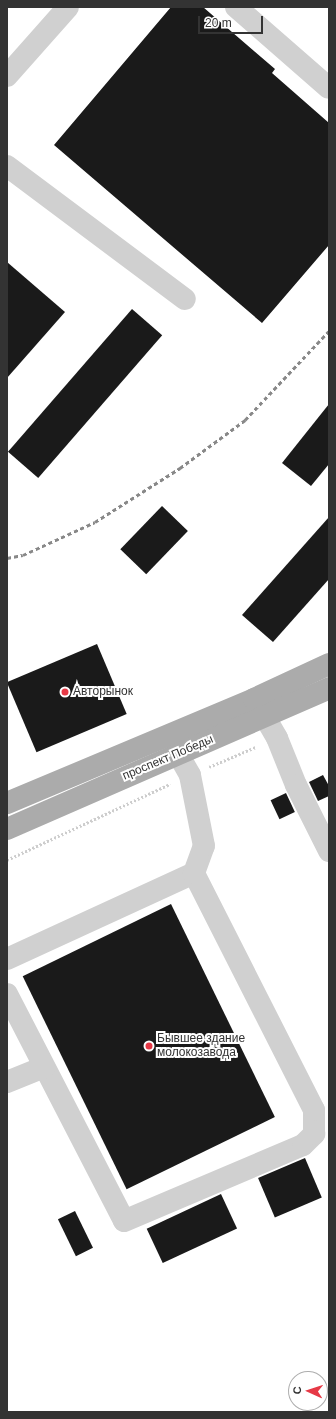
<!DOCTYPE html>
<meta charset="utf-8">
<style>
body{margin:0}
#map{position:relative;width:336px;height:1419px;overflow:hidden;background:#fff;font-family:Helvetica,sans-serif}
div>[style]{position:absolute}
.building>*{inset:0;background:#1a1a1a;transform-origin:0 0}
.path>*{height:2.5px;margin-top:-1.25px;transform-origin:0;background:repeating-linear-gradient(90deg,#cdcdcd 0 2px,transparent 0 4px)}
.minor>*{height:22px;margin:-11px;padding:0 11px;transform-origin:11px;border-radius:11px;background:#d0d0d0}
.major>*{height:22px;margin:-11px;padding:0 11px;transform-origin:11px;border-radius:11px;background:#ababab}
.rail>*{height:3px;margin-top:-1.5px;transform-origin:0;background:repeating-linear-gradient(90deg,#888 0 4px,transparent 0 7px)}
.dots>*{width:11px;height:11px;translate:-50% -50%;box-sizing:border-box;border:2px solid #fff;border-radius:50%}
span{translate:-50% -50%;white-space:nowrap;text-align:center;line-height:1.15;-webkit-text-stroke:4px #fff;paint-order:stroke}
.poi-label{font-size:12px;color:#333}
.left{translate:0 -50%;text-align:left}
.street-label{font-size:12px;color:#333}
.frame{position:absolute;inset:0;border:8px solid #333;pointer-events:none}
.north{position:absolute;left:288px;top:1371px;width:40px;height:40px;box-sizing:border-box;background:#fff;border:1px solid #adadad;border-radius:50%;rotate:273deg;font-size:11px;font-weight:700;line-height:16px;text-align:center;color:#333}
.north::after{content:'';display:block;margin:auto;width:14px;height:18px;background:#e63946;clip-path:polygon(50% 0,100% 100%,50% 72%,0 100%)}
.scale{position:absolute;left:198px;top:16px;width:65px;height:18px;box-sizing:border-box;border:2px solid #333;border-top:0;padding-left:5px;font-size:12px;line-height:14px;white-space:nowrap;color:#333;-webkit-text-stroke:3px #fff;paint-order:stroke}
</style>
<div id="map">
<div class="building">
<i style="clip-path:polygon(171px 7px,203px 7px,275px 69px,272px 73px,329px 123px,329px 245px,262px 323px,54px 145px)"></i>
<i style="clip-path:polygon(7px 262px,65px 312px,7px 378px)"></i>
<i style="left:132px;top:309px;width:40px;height:189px;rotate:41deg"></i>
<i style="clip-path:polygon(329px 404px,329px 464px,311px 486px,282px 463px)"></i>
<i style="left:162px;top:506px;width:36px;height:60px;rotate:44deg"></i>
<i style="clip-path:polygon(329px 517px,329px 579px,273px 642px,242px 615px)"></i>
<i style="left:97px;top:644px;width:76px;height:98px;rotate:67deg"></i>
<i style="clip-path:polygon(323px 775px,329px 786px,329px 796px,318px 801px,309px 782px)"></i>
<i style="left:286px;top:793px;width:21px;height:17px;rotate:65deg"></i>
<i style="left:171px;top:904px;width:237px;height:165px;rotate:64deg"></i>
<i style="left:305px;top:1158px;width:43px;height:51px;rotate:67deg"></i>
<i style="left:221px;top:1194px;width:38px;height:82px;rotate:65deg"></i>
<i style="left:75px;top:1211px;width:41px;height:19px;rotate:64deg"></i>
</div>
<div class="path">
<i style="left:209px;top:767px;width:51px;rotate:-23.1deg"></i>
<i style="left:7px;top:860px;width:180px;rotate:-25deg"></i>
</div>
<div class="minor">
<i style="left:236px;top:7px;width:123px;rotate:41.1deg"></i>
<i style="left:7px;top:76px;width:92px;rotate:-48.5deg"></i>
<i style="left:7px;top:166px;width:222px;rotate:36.8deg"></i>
<i style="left:255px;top:700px;width:44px;rotate:59.9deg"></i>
<i style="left:277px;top:738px;width:51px;rotate:68deg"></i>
<i style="left:296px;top:785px;width:74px;rotate:63.4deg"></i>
<i style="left:7px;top:959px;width:206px;rotate:-24.7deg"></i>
<i style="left:7px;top:994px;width:255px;rotate:62.7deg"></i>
<i style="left:124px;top:1221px;width:194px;rotate:-23deg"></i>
<i style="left:303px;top:1145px;width:16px;rotate:-45deg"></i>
<i style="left:314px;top:1134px;width:24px;rotate:-90deg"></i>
<i style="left:314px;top:1110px;width:266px;rotate:-116.9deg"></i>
<i style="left:194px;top:873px;width:29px;rotate:-70deg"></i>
<i style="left:204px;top:846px;width:72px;rotate:-101.2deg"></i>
<i style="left:190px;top:775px;width:43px;rotate:-119.6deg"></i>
<i style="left:7px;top:1082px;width:40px;rotate:-22deg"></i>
</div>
<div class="major">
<i style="left:7px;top:803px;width:268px;rotate:-22.8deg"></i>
<i style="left:254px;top:699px;width:83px;rotate:-25deg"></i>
<i style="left:7px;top:829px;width:352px;rotate:-23.6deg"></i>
</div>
<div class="rail">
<i style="left:7px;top:558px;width:16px;rotate:-11deg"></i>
<i style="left:23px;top:555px;width:79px;rotate:-24.6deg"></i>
<i style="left:95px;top:522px;width:101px;rotate:-32.4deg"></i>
<i style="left:180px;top:468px;width:81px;rotate:-36.4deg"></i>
<i style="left:245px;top:420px;width:122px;rotate:-46.7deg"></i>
</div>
<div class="dots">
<i style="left:65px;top:692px;background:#e63946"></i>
<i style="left:149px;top:1046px;background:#e63946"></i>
</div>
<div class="poi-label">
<span class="left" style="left:73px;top:692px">Авторынок</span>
<span class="left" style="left:157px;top:1046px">Бывшее здание<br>молокозавода</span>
</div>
<div class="street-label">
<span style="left:168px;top:758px;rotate:-23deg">проспект Победы</span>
</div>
<div class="frame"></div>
<div class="north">С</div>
<div class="scale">20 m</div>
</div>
